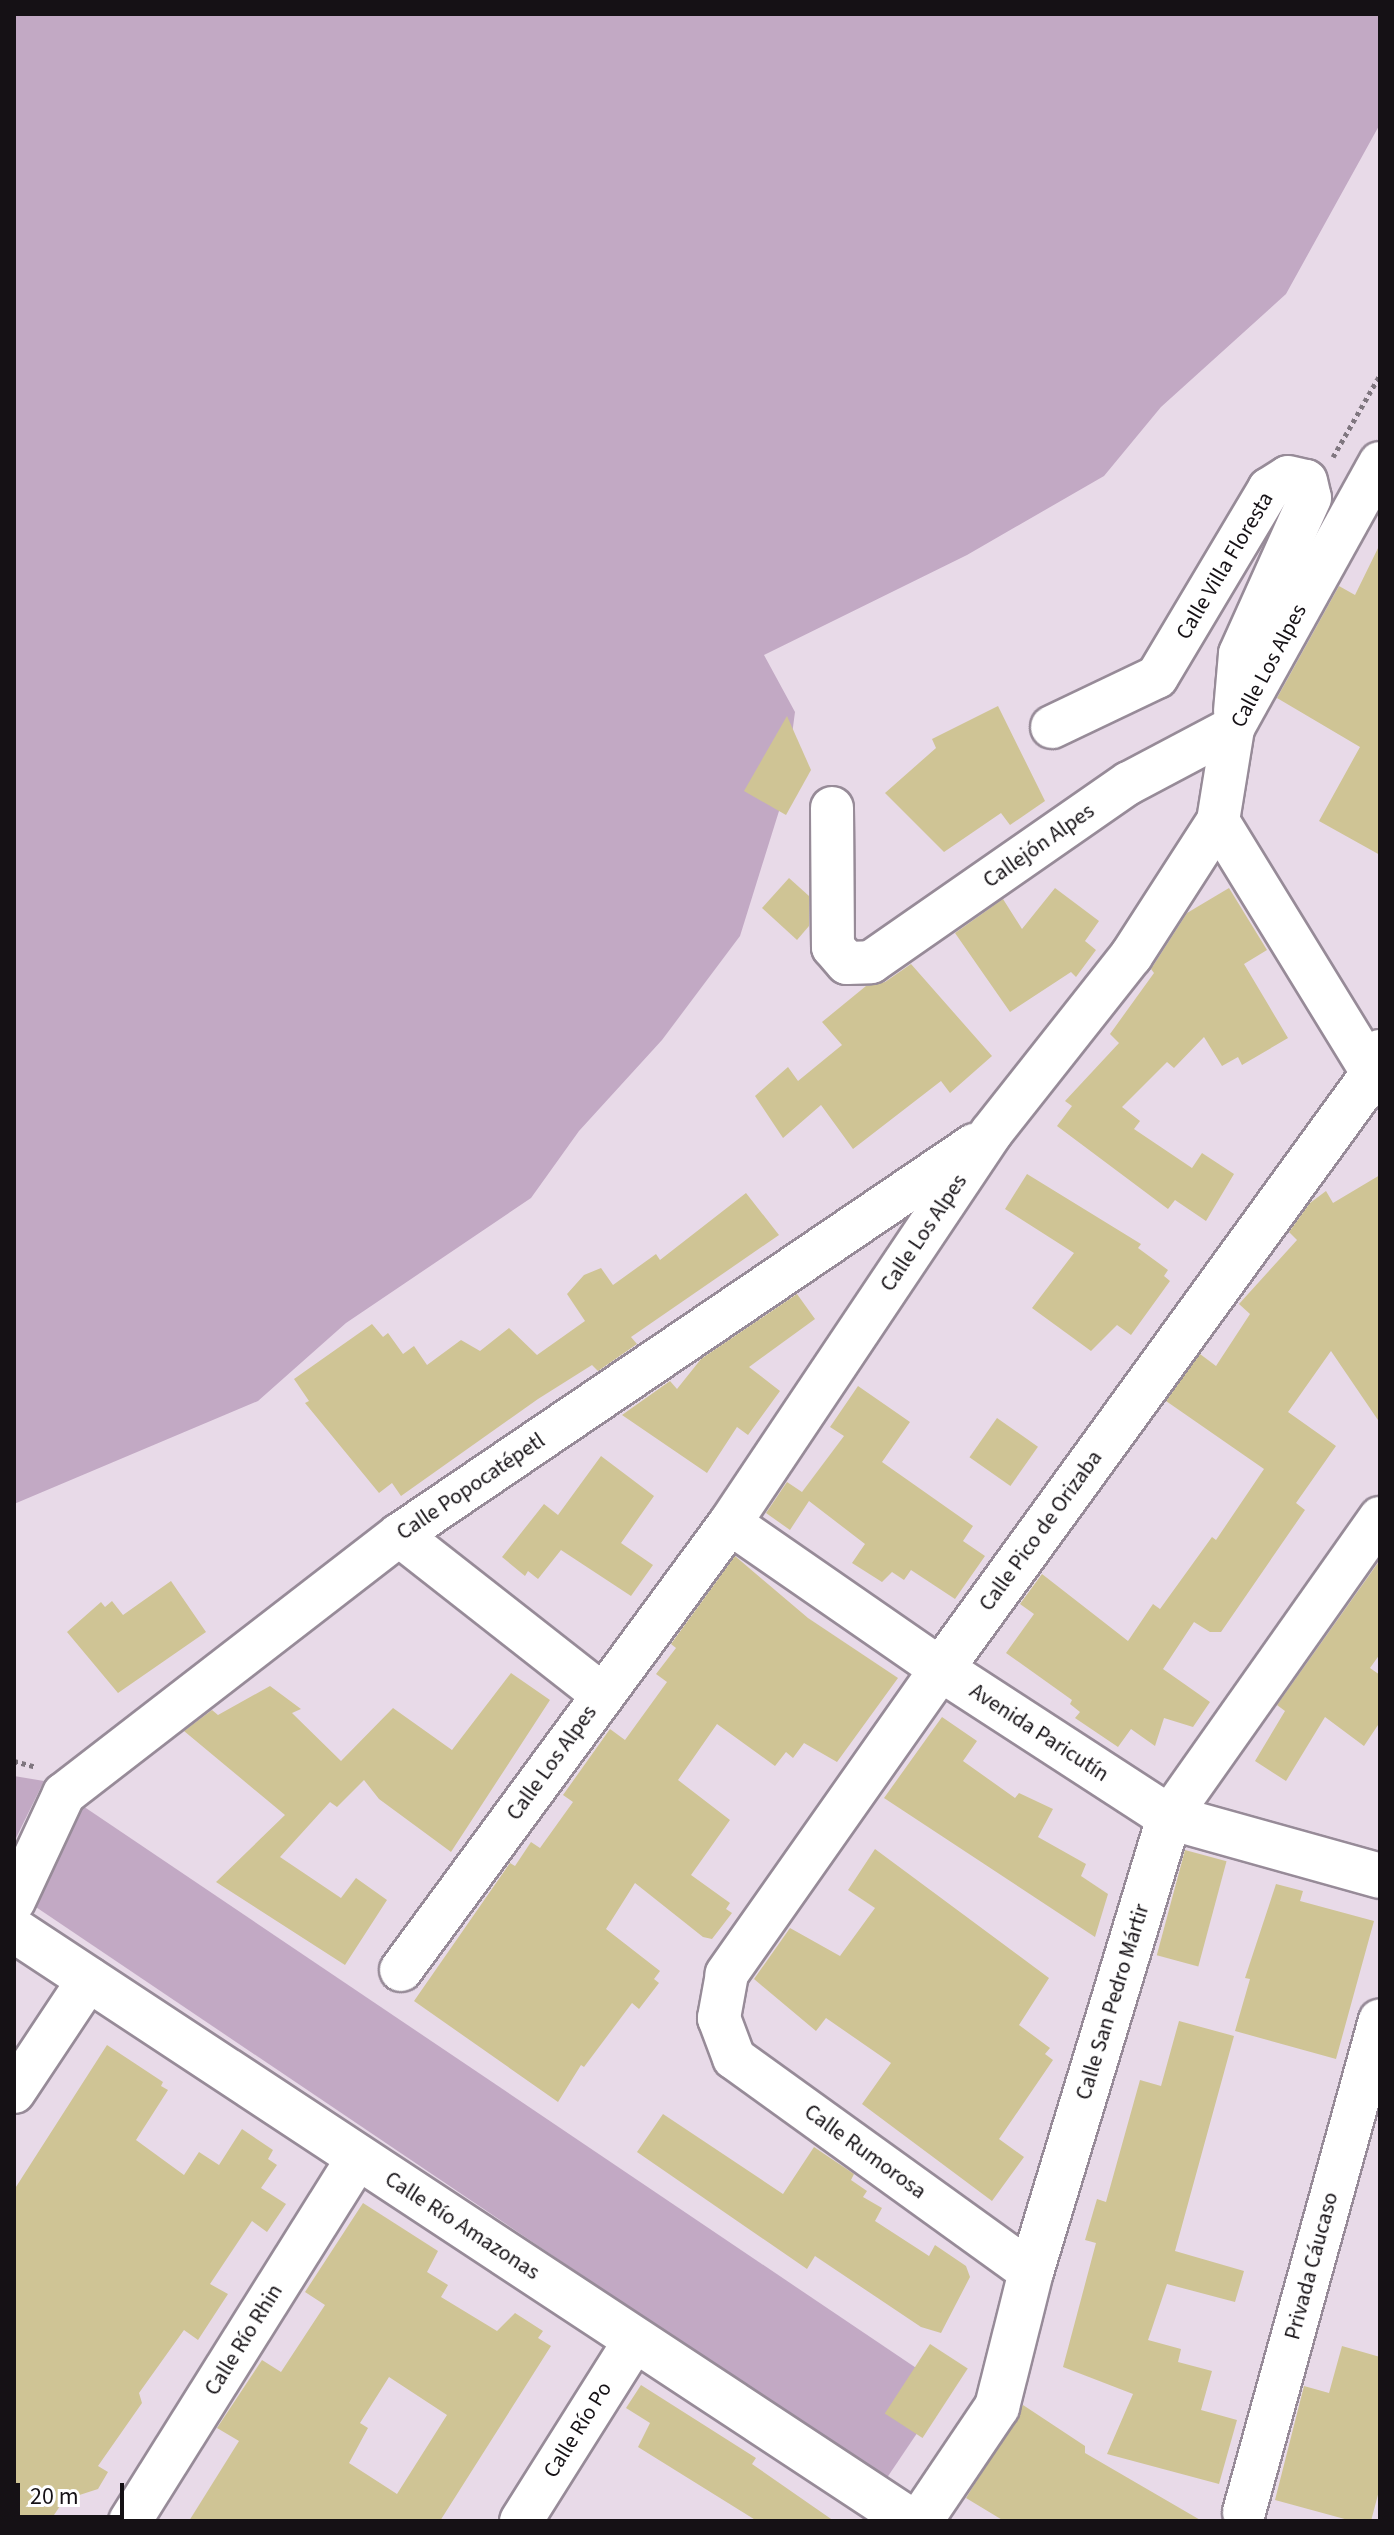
<!DOCTYPE html>
<meta charset="utf-8">
<style>
body{margin:0}
#map{position:relative;width:1394px;height:2535px;overflow:hidden;background:#e8dae8;font-family:"Source Sans 3",sans-serif}
div>[style]{position:absolute}
.green>*{inset:0;background:#c2a9c4;transform-origin:0 0}
.building>*{inset:0;background:#cfc495;transform-origin:0 0}
.path>*{height:5px;margin-top:-2.5px;transform-origin:0;background:repeating-linear-gradient(90deg,#7f767f 0 4px,transparent 0 8px)}
.roads{filter:drop-shadow(2px 0 #978b98) drop-shadow(-2px 0 #978b98) drop-shadow(0 2px #978b98) drop-shadow(0 -2px #978b98)}
.minor>*{height:42px;margin:-21px;padding:0 21px;transform-origin:21px;border-radius:21px;background:#fff}
.tertiary>*{height:44px;margin:-22px;padding:0 22px;transform-origin:22px;border-radius:22px;background:#fff}
span{translate:-50% -50%;white-space:nowrap;text-align:center;line-height:1.15;-webkit-text-stroke:6px #fff;paint-order:stroke}
.street-label{font-size:22px;color:#151115}
.frame{position:absolute;inset:0;border:16px solid #151115;pointer-events:none}
.scale{position:absolute;left:16px;top:2483px;width:108px;height:36px;box-sizing:border-box;border:4px solid #151115;border-top:0;padding-left:10px;font-size:24px;line-height:28px;white-space:nowrap;color:#151115;-webkit-text-stroke:6px #fff;paint-order:stroke}
</style>
<div id="map">
<div class="green">
<i style="clip-path:polygon(14px 14px,1380px 14px,1380px 124px,1286px 294px,1161px 407px,1104px 476px,967px 555px,764px 655px,795px 712px,784px 795px,740px 936px,662px 1040px,579px 1131px,531px 1198px,346px 1323px,258px 1401px,14px 1504px)"></i>
<i style="clip-path:polygon(14px 1776px,44px 1781px,14px 1842px)"></i>
<i style="left:74px;top:1800px;width:1053px;height:110px;rotate:34deg"></i>
</div>
<div class="building">
<i style="clip-path:polygon(1380px 544px,1380px 855px,1319px 821px,1360px 747px,1277px 698px,1339px 586px,1355px 595px)"></i>
<i style="clip-path:polygon(998px 706px,1045px 801px,1010px 825px,1001px 813px,944px 852px,885px 793px,936px 748px,932px 739px)"></i>
<i style="clip-path:polygon(787px 716px,811px 770px,786px 815px,744px 791px)"></i>
<i style="clip-path:polygon(789px 878px,809px 896px,809px 926px,797px 940px,762px 908px)"></i>
<i style="clip-path:polygon(1055px 888px,1099px 921px,1085px 941px,1096px 950px,1076px 977px,1071px 972px,1010px 1012px,955px 933px,1003px 899px,1022px 929px)"></i>
<i style="clip-path:polygon(1229px 888px,1267px 950px,1244px 964px,1288px 1038px,1242px 1065px,1238px 1057px,1222px 1066px,1204px 1037px,1174px 1068px,1167px 1062px,1122px 1107px,1140px 1121px,1134px 1129px,1192px 1168px,1202px 1153px,1234px 1174px,1206px 1221px,1175px 1200px,1168px 1209px,1057px 1126px,1072px 1106px,1065px 1101px,1119px 1043px,1110px 1034px,1154px 973px,1151px 969px,1187px 913px)"></i>
<i style="clip-path:polygon(911px 964px,992px 1056px,950px 1093px,941px 1081px,853px 1149px,821px 1105px,783px 1138px,755px 1096px,788px 1067px,798px 1081px,842px 1045px,822px 1022px,866px 986px,885px 982px)"></i>
<i style="clip-path:polygon(1027px 1174px,1141px 1244px,1138px 1248px,1168px 1270px,1164px 1276px,1170px 1281px,1131px 1335px,1117px 1325px,1091px 1351px,1032px 1308px,1074px 1253px,1005px 1209px)"></i>
<i style="clip-path:polygon(1380px 1175px,1380px 1423px,1331px 1351px,1288px 1412px,1336px 1446px,1296px 1503px,1305px 1510px,1221px 1632px,1210px 1632px,1194px 1622px,1163px 1669px,1210px 1702px,1193px 1727px,1164px 1718px,1155px 1746px,1131px 1729px,1118px 1747px,1075px 1718px,1080px 1712px,1070px 1704px,1072px 1700px,1006px 1653px,1034px 1614px,1020px 1604px,1042px 1574px,1128px 1641px,1153px 1604px,1160px 1609px,1212px 1537px,1216px 1540px,1264px 1469px,1166px 1401px,1200px 1354px,1216px 1366px,1250px 1314px,1239px 1304px,1297px 1240px,1289px 1232px,1310px 1203px,1326px 1191px,1333px 1203px)"></i>
<i style="clip-path:polygon(746px 1193px,779px 1235px,631px 1337px,637px 1344px,598px 1371px,592px 1365px,538px 1399px,401px 1496px,392px 1483px,379px 1493px,305px 1403px,309px 1401px,294px 1379px,372px 1324px,383px 1337px,388px 1333px,403px 1354px,414px 1346px,427px 1365px,461px 1340px,480px 1351px,509px 1328px,537px 1355px,585px 1321px,567px 1294px,584px 1275px,601px 1268px,613px 1285px,656px 1254px,660px 1260px)"></i>
<i style="clip-path:polygon(797px 1294px,815px 1319px,749px 1367px,780px 1391px,748px 1435px,737px 1427px,707px 1473px,622px 1415px,670px 1381px,677px 1389px,701px 1359px)"></i>
<i style="clip-path:polygon(858px 1386px,910px 1422px,882px 1462px,973px 1526px,963px 1541px,985px 1556px,955px 1599px,911px 1570px,904px 1580px,892px 1572px,882px 1582px,852px 1563px,865px 1544px,809px 1501px,790px 1530px,766px 1513px,787px 1482px,802px 1492px,844px 1436px,830px 1427px)"></i>
<i style="left:997px;top:1418px;width:50px;height:48px;rotate:35deg"></i>
<i style="clip-path:polygon(601px 1456px,654px 1496px,621px 1543px,653px 1565px,631px 1596px,561px 1550px,538px 1579px,528px 1571px,525px 1576px,502px 1557px,544px 1504px,558px 1515px)"></i>
<i style="clip-path:polygon(735px 1556px,808px 1618px,898px 1678px,837px 1762px,804px 1743px,793px 1758px,786px 1752px,775px 1766px,717px 1724px,678px 1780px,730px 1820px,691px 1875px,730px 1903px,726px 1909px,732px 1913px,712px 1939px,703px 1937px,635px 1883px,606px 1929px,660px 1971px,654px 1979px,659px 1983px,639px 2009px,632px 2003px,584px 2067px,581px 2065px,558px 2102px,414px 2001px,510px 1863px,515px 1866px,531px 1842px,540px 1848px,573px 1802px,563px 1795px,610px 1729px,625px 1740px,667px 1682px,656px 1674px,676px 1648px,671px 1644px)"></i>
<i style="clip-path:polygon(1380px 1560px,1380px 1654px,1370px 1668px,1380px 1675px,1380px 1722px,1364px 1746px,1325px 1717px,1286px 1781px,1255px 1761px,1285px 1711px,1277px 1705px)"></i>
<i style="clip-path:polygon(171px 1581px,206px 1632px,118px 1693px,67px 1632px,101px 1602px,105px 1607px,112px 1601px,123px 1615px)"></i>
<i style="clip-path:polygon(511px 1673px,550px 1700px,451px 1852px,379px 1799px,364px 1780px,337px 1807px,330px 1802px,280px 1857px,341px 1898px,356px 1878px,387px 1900px,345px 1965px,216px 1882px,285px 1815px,184px 1731px,212px 1710px,218px 1715px,270px 1686px,301px 1709px,292px 1713px,341px 1761px,393px 1708px,452px 1750px)"></i>
<i style="clip-path:polygon(942px 1717px,977px 1741px,963px 1761px,1015px 1798px,1019px 1793px,1053px 1809px,1038px 1837px,1086px 1864px,1081px 1876px,1108px 1894px,1095px 1937px,884px 1798px)"></i>
<i style="clip-path:polygon(875px 1849px,1049px 1978px,1019px 2025px,1050px 2048px,1045px 2054px,1053px 2060px,999px 2139px,1024px 2157px,992px 2201px,862px 2104px,891px 2063px,826px 2018px,816px 2031px,754px 1979px,790px 1928px,840px 1956px,875px 1908px,848px 1890px)"></i>
<i style="left:1185px;top:1850px;width:43px;height:109px;rotate:15deg"></i>
<i style="clip-path:polygon(1276px 1884px,1303px 1891px,1300px 1901px,1374px 1921px,1336px 2059px,1235px 2031px,1250px 1979px,1245px 1978px)"></i>
<i style="clip-path:polygon(1179px 2021px,1234px 2036px,1175px 2251px,1244px 2271px,1235px 2302px,1167px 2284px,1148px 2340px,1181px 2349px,1178px 2362px,1212px 2371px,1201px 2410px,1237px 2420px,1219px 2484px,1107px 2454px,1133px 2394px,1063px 2367px,1096px 2243px,1085px 2240px,1097px 2199px,1106px 2202px,1140px 2080px,1161px 2086px)"></i>
<i style="clip-path:polygon(107px 2045px,163px 2082px,161px 2086px,168px 2090px,136px 2140px,184px 2175px,199px 2152px,219px 2165px,242px 2129px,273px 2150px,268px 2159px,277px 2165px,261px 2188px,286px 2204px,267px 2232px,252px 2221px,210px 2284px,228px 2294px,198px 2340px,184px 2330px,139px 2393px,142px 2403px,98px 2466px,108px 2472px,98px 2489px,64px 2500px,50px 2521px,14px 2521px,14px 2190px)"></i>
<i style="clip-path:polygon(663px 2114px,783px 2194px,814px 2147px,854px 2174px,851px 2180px,867px 2191px,863px 2197px,882px 2208px,875px 2221px,929px 2256px,935px 2245px,966px 2266px,970px 2277px,941px 2333px,921px 2327px,815px 2256px,807px 2269px,637px 2152px)"></i>
<i style="clip-path:polygon(evenodd,363px 2203px,438px 2251px,427px 2272px,448px 2285px,441px 2297px,497px 2331px,515px 2313px,543px 2331px,538px 2338px,551px 2346px,440px 2521px,189px 2521px,239px 2441px,217px 2428px,262px 2360px,281px 2372px,325px 2305px,305px 2292px,363px 2203px,389px 2377px,447px 2415px,397px 2494px,349px 2463px,368px 2428px,360px 2423px,389px 2377px)"></i>
<i style="left:930px;top:2344px;width:45px;height:83px;rotate:33deg"></i>
<i style="clip-path:polygon(1342px 2346px,1380px 2357px,1380px 2487px,1371px 2521px,1352px 2521px,1275px 2500px,1304px 2386px,1329px 2393px)"></i>
<i style="clip-path:polygon(641px 2385px,756px 2458px,752px 2464px,834px 2521px,757px 2521px,638px 2447px,650px 2423px,626px 2408px)"></i>
<i style="clip-path:polygon(1023px 2405px,1085px 2446px,1085px 2453px,1202px 2521px,1004px 2521px,966px 2498px)"></i>
</div>
<div class="path">
<i style="left:1333px;top:457px;width:95px;rotate:-60.2deg"></i>
<i style="left:14px;top:1761px;width:23px;rotate:15deg"></i>
</div>
<div class="roads">
<div class="minor">
<i style="left:1052px;top:727px;width:116px;rotate:-25.5deg"></i>
<i style="left:1157px;top:677px;width:219px;rotate:-59.2deg"></i>
<i style="left:1269px;top:489px;width:22px;rotate:-32deg"></i>
<i style="left:1288px;top:477px;width:18px;rotate:13deg"></i>
<i style="left:1306px;top:481px;width:17px;rotate:77deg"></i>
<i style="left:1310px;top:498px;width:171px;rotate:114.2deg"></i>
<i style="left:1240px;top:654px;width:57px;rotate:95deg"></i>
<i style="left:832px;top:808px;width:139px;rotate:89.6deg"></i>
<i style="left:833px;top:947px;width:21px;rotate:49deg"></i>
<i style="left:847px;top:963px;width:24px;rotate:-2deg"></i>
<i style="left:871px;top:962px;width:314px;rotate:-34.8deg"></i>
<i style="left:1129px;top:783px;width:118px;rotate:-27.9deg"></i>
<i style="left:1218px;top:821px;width:310px;rotate:58.5deg"></i>
<i style="left:730px;top:1523px;width:257px;rotate:34.7deg"></i>
<i style="left:941px;top:1669px;width:373px;rotate:125.1deg"></i>
<i style="left:727px;top:1974px;width:45px;rotate:100.3deg"></i>
<i style="left:719px;top:2018px;width:43px;rotate:69.4deg"></i>
<i style="left:734px;top:2058px;width:366px;rotate:35.8deg"></i>
<i style="left:399px;top:1535px;width:258px;rotate:38.1deg"></i>
<i style="left:1169px;top:1817px;width:366px;rotate:-54.8deg"></i>
<i style="left:14px;top:1901px;width:118px;rotate:-65deg"></i>
<i style="left:64px;top:1794px;width:423px;rotate:-37.7deg"></i>
<i style="left:399px;top:1535px;width:695px;rotate:-34.15deg"></i>
<i style="left:401px;top:1970px;width:555px;rotate:-53.65deg"></i>
<i style="left:730px;top:1523px;width:469px;rotate:-56.2deg"></i>
<i style="left:991px;top:1133px;width:226px;rotate:-51.7deg"></i>
<i style="left:1131px;top:956px;width:161px;rotate:-57.2deg"></i>
<i style="left:1218px;top:821px;width:94px;rotate:-80.8deg"></i>
<i style="left:1233px;top:728px;width:303px;rotate:-61deg"></i>
<i style="left:14px;top:2092px;width:136px;rotate:-56.4deg"></i>
<i style="left:1244px;top:2512px;width:510px;rotate:-74.55deg"></i>
<i style="left:130px;top:2521px;width:429px;rotate:-57.9deg"></i>
<i style="left:521px;top:2521px;width:214px;rotate:-57.8deg"></i>
</div>
<div class="tertiary">
<i style="left:1380px;top:1052px;width:23px;rotate:108deg"></i>
<i style="left:1373px;top:1074px;width:735px;rotate:125.98deg"></i>
<i style="left:941px;top:1669px;width:272px;rotate:33deg"></i>
<i style="left:1169px;top:1817px;width:219px;rotate:15.6deg"></i>
<i style="left:14px;top:1930px;width:1074px;rotate:33.38deg"></i>
<i style="left:920px;top:2521px;width:138px;rotate:-56deg"></i>
<i style="left:997px;top:2407px;width:139px;rotate:-75.9deg"></i>
<i style="left:1031px;top:2272px;width:475px;rotate:-73.1deg"></i>
</div>
</div>
<div class="street-label">
<span style="left:1225px;top:566px;rotate:-59deg">Calle Villa Floresta</span>
<span style="left:1269px;top:666px;rotate:-62deg">Calle Los Alpes</span>
<span style="left:1039px;top:846px;rotate:-35deg">Callejón Alpes</span>
<span style="left:924px;top:1233px;rotate:-56deg">Calle Los Alpes</span>
<span style="left:471px;top:1487px;rotate:-34deg">Calle Popocatépetl</span>
<span style="left:1041px;top:1531px;rotate:-54deg">Calle Pico de Orizaba</span>
<span style="left:1039px;top:1733px;rotate:33deg">Avenida Paricutín</span>
<span style="left:552px;top:1763px;rotate:-54deg">Calle Los Alpes</span>
<span style="left:1113px;top:2002px;rotate:-73deg">Calle San Pedro Mártir</span>
<span style="left:865px;top:2152px;rotate:36deg">Calle Rumorosa</span>
<span style="left:462px;top:2226px;rotate:33deg">Calle Río Amazonas</span>
<span style="left:1312px;top:2266px;rotate:-75deg">Privada Cáucaso</span>
<span style="left:244px;top:2340px;rotate:-58deg">Calle Río Rhin</span>
<span style="left:578px;top:2430px;rotate:-58deg">Calle Río Po</span>
</div>
<div class="frame"></div>
<div class="scale">20 m</div>
</div>
